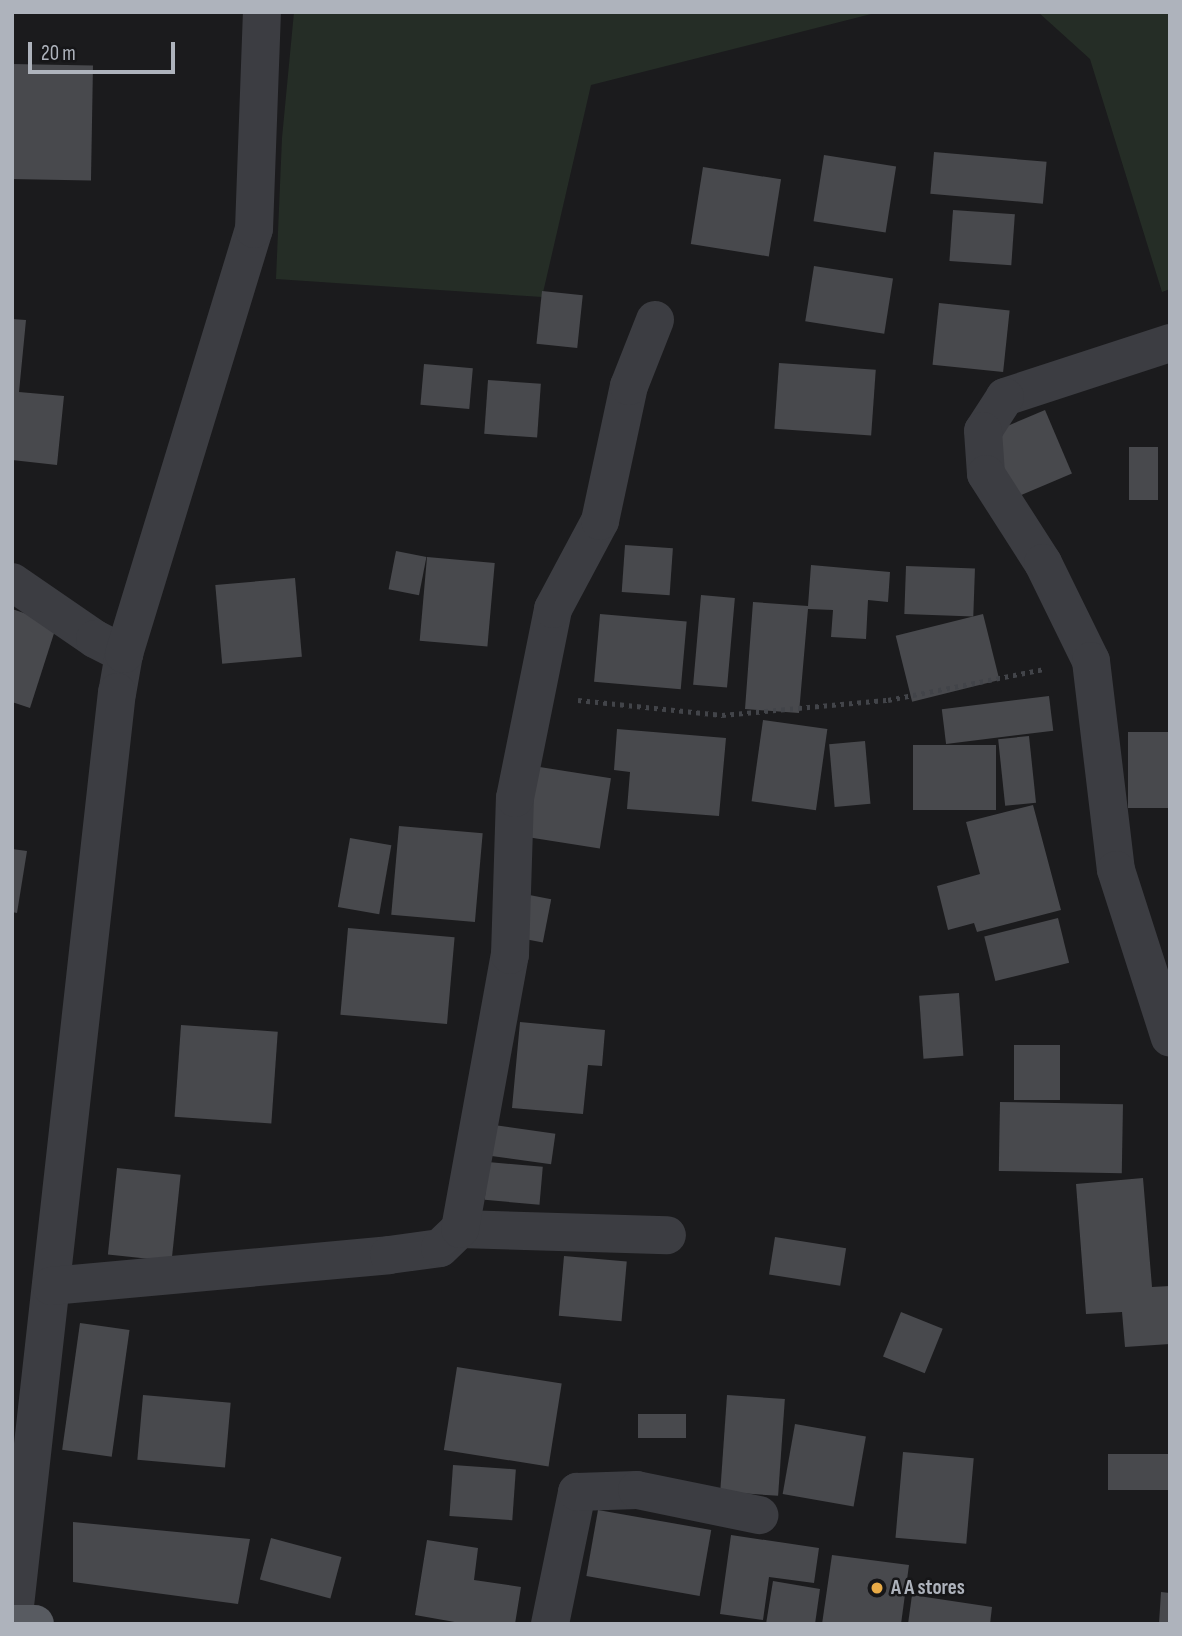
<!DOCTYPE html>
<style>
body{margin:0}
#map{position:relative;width:1182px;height:1636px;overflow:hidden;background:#1b1b1d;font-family:"Sofia Sans Condensed",sans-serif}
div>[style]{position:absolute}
.green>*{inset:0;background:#252d26}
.building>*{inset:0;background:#48494d;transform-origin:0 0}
.path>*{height:4.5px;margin-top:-2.25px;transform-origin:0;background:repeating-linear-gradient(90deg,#424449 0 3.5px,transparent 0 8.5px)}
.minor>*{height:38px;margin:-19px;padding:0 19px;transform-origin:19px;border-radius:19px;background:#3c3d42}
.major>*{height:38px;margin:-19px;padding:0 19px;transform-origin:19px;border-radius:19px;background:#585b61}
.dots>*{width:19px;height:19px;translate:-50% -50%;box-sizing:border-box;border:4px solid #161618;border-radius:50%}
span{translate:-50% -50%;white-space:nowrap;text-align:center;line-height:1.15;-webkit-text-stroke:5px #161618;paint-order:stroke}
.poi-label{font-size:21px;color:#aeb3bc;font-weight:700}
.left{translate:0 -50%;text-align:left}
.frame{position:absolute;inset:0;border:14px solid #aeb3bc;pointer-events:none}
.scale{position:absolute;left:28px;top:42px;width:147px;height:32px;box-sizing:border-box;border:4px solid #aeb3bc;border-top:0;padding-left:9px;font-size:21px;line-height:24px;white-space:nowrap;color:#aeb3bc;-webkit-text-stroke:5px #161618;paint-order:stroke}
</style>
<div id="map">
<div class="green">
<i style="clip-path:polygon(294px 12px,879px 12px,591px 85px,542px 297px,276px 279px,282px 138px)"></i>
<i style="clip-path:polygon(1038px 12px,1170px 12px,1170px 289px,1162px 292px,1090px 59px)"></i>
</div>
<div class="building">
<i style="left:12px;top:64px;width:81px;height:115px;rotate:1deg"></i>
<i style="left:934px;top:152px;width:113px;height:42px;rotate:5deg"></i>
<i style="left:824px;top:155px;width:73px;height:67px;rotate:9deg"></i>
<i style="left:703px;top:167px;width:79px;height:78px;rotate:9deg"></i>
<i style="left:953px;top:210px;width:62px;height:51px;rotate:4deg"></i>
<i style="left:814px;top:266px;width:80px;height:56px;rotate:9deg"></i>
<i style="left:542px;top:291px;width:41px;height:53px;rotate:6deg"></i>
<i style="left:939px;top:303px;width:71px;height:62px;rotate:6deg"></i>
<i style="clip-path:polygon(12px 319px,26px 320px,19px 392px,64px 396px,57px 465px,12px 460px)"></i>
<i style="left:779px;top:363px;width:97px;height:66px;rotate:4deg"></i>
<i style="left:424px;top:364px;width:49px;height:41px;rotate:5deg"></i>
<i style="left:488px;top:380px;width:53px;height:54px;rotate:4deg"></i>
<i style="left:1045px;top:410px;width:69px;height:66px;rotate:67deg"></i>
<i style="left:1129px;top:447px;width:29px;height:53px"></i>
<i style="left:625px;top:545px;width:48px;height:47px;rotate:4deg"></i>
<i style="left:396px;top:551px;width:31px;height:39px;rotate:11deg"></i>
<i style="left:427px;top:557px;width:68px;height:84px;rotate:5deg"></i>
<i style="clip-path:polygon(811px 565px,890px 572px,888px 602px,868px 600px,866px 639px,831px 637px,833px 610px,808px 609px,799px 713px,745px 709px,753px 602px,808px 606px)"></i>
<i style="left:906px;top:566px;width:69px;height:48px;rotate:2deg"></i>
<i style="left:295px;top:578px;width:79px;height:80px;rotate:85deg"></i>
<i style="left:701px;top:595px;width:34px;height:90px;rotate:5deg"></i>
<i style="clip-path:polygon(12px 609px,57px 624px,30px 708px,12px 702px)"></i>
<i style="left:600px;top:614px;width:87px;height:68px;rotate:5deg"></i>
<i style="left:983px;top:614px;width:68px;height:90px;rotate:76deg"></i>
<i style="left:1049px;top:696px;width:35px;height:108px;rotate:83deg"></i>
<i style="left:763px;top:720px;width:65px;height:82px;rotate:8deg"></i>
<i style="clip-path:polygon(617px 729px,726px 738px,719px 816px,627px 809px,630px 772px,614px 770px)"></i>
<i style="left:1170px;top:732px;width:76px;height:42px;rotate:90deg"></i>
<i style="left:1029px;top:736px;width:67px;height:31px;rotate:84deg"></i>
<i style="left:865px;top:741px;width:63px;height:36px;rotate:85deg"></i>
<i style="left:913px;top:745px;width:83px;height:65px"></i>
<i style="left:527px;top:765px;width:85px;height:71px;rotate:9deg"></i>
<i style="clip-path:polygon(1033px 805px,1061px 910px,977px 932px,974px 923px,948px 930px,937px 886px,980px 874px,966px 822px)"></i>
<i style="left:399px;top:826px;width:84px;height:89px;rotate:5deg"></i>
<i style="left:350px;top:838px;width:42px;height:70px;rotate:10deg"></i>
<i style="clip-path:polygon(12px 849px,27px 851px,17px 913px,12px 912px)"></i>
<i style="left:509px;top:891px;width:43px;height:44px;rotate:11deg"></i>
<i style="left:1058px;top:918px;width:46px;height:76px;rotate:76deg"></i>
<i style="left:348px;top:928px;width:107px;height:87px;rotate:5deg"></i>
<i style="left:959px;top:993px;width:63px;height:40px;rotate:86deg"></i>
<i style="clip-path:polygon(520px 1022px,605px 1030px,602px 1066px,588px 1065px,583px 1114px,512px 1108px)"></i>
<i style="left:181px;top:1025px;width:97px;height:92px;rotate:4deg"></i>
<i style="left:1014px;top:1045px;width:46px;height:55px"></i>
<i style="left:1000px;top:1102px;width:123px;height:69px;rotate:1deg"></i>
<i style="left:494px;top:1125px;width:62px;height:31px;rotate:8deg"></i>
<i style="left:488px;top:1162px;width:55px;height:38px;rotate:5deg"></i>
<i style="left:117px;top:1168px;width:64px;height:87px;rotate:6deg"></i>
<i style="clip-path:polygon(1143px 1178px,1152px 1287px,1170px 1286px,1170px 1344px,1125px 1347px,1122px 1312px,1086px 1314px,1076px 1184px)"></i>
<i style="left:775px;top:1237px;width:72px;height:38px;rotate:9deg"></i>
<i style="left:564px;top:1256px;width:63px;height:60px;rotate:5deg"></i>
<i style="left:901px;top:1312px;width:45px;height:48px;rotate:22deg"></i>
<i style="left:80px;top:1323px;width:50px;height:128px;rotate:8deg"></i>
<i style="left:457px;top:1367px;width:106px;height:84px;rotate:9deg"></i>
<i style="left:143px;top:1395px;width:88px;height:65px;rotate:5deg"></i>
<i style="left:727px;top:1395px;width:58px;height:97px;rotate:4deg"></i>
<i style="left:638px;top:1414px;width:48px;height:24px"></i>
<i style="left:795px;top:1424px;width:72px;height:71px;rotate:10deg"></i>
<i style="left:903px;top:1452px;width:71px;height:86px;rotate:5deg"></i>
<i style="left:1170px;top:1454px;width:36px;height:62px;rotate:90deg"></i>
<i style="left:453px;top:1465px;width:63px;height:51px;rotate:4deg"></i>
<i style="left:598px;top:1510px;width:115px;height:67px;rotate:10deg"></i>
<i style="clip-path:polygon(73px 1522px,250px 1539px,238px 1604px,73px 1582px)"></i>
<i style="clip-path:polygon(731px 1535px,819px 1548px,814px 1583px,769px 1577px,763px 1620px,720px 1614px)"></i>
<i style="left:271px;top:1538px;width:73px;height:43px;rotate:15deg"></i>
<i style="clip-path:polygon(427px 1540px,478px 1548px,474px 1580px,521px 1587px,515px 1624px,466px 1624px,415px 1615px)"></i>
<i style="clip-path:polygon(832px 1555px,909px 1565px,901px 1624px,822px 1624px)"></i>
<i style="clip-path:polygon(773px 1581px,820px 1589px,815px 1624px,766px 1624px)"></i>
<i style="clip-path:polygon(1161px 1592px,1170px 1593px,1170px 1624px,1159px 1624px)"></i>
<i style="clip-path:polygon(912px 1595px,992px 1607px,990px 1624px,908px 1624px)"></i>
</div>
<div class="path">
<i style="left:578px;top:700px;width:145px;rotate:5.9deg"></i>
<i style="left:722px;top:715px;width:167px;rotate:-5.2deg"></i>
<i style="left:888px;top:700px;width:160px;rotate:-11.2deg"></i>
</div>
<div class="minor">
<i style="left:1170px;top:343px;width:174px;rotate:161.9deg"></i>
<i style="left:1005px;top:397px;width:40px;rotate:122.9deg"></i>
<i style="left:983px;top:431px;width:43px;rotate:86deg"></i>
<i style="left:986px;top:474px;width:106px;rotate:57.4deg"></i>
<i style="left:1043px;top:563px;width:109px;rotate:63.9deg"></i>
<i style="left:1091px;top:661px;width:210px;rotate:83.2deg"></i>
<i style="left:1116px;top:870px;width:176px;rotate:72.2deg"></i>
<i style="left:12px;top:582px;width:101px;rotate:34.5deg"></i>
<i style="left:95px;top:639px;width:33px;rotate:27deg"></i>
<i style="left:124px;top:654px;width:39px;rotate:100deg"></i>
<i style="left:117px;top:692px;width:938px;rotate:96.37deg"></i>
<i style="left:124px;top:654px;width:444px;rotate:-73deg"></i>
<i style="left:254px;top:229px;width:217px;rotate:-87.9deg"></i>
<i style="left:460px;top:1229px;width:207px;rotate:1.7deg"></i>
<i style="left:51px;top:1286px;width:339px;rotate:-5.2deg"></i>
<i style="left:389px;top:1255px;width:51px;rotate:-7.8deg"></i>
<i style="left:440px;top:1248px;width:28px;rotate:-44deg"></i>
<i style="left:460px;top:1229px;width:279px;rotate:-79.7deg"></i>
<i style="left:510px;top:955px;width:157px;rotate:-88.2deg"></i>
<i style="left:515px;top:798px;width:193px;rotate:-78.6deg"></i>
<i style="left:553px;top:609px;width:100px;rotate:-61.9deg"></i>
<i style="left:600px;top:521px;width:138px;rotate:-77.9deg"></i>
<i style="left:629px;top:386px;width:71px;rotate:-68.5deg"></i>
<i style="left:550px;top:1624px;width:135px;rotate:-78.4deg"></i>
<i style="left:577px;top:1492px;width:60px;rotate:-1.9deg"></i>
<i style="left:637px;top:1490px;width:125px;rotate:11.6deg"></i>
</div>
<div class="major">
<i style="left:12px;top:1624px;width:23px"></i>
</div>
<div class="dots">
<i style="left:877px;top:1588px;background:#e9ab47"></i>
</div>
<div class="poi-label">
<span class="left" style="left:891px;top:1588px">A A stores</span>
</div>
<div class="frame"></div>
<div class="scale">20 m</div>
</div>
